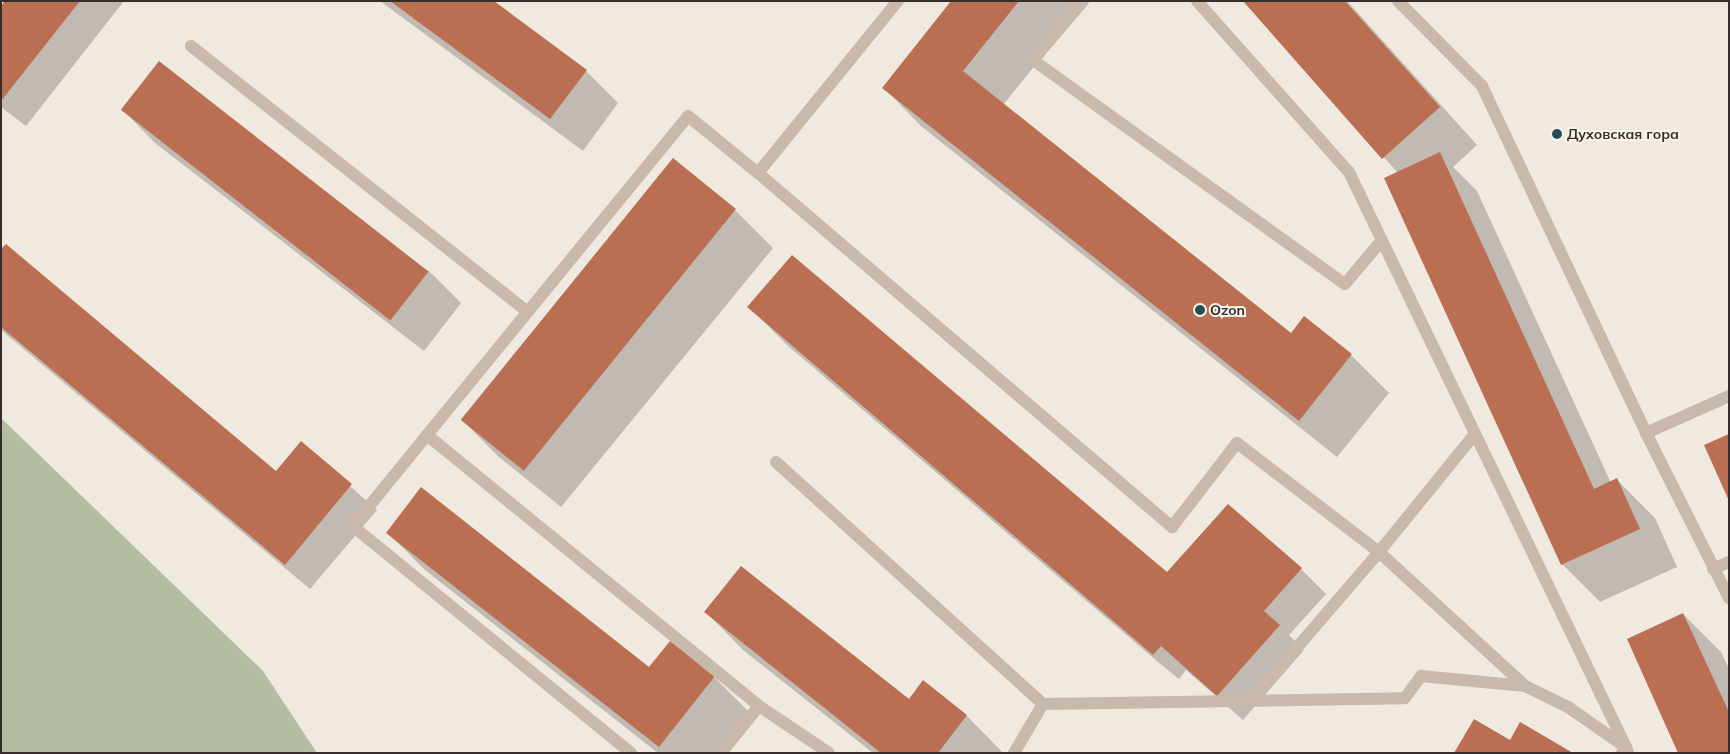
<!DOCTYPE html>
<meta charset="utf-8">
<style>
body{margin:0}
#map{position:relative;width:1730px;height:754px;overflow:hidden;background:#f0e9df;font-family:Mulish,sans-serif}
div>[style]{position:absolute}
.green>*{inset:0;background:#b3bea0}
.shadow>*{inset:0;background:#0003}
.building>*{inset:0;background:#bb6f52;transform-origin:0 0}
.lane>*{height:12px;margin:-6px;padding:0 6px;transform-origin:6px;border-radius:6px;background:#c8b9ab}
.street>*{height:12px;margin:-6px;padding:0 6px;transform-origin:6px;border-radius:6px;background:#c8b9ab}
.dots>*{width:14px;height:14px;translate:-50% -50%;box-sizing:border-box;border:2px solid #f8f3eb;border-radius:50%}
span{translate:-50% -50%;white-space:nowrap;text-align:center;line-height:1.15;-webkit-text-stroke:4px #f8f3eb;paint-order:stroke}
.poi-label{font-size:14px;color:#362e2a;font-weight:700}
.left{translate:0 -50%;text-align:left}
.frame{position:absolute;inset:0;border:2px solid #362e2a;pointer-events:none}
</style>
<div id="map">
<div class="green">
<i style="clip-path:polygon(1px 418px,263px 671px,317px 753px,1px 753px)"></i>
</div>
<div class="shadow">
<i style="clip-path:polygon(6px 1px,124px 1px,26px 126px,1px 107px,1px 8px)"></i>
<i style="clip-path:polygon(380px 1px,491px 1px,586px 71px,618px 103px,583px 151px)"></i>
<i style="clip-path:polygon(953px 1px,1087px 1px,1003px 105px,1291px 335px,1351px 355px,1389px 393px,1337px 457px,921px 126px,884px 88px)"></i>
<i style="clip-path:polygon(1244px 1px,1347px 1px,1477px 145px,1453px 167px,1477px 191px,1611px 483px,1617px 480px,1655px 518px,1677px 567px,1600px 602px,1562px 564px,1398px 173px)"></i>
<i style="clip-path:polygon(123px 110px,429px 271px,461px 303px,424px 351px,155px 143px)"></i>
<i style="clip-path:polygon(673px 159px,735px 210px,773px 248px,561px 507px,499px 457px,461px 419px)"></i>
<i style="clip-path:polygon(1px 251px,276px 473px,301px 443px,377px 510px,310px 589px,1px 330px)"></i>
<i style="clip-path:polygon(749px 307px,1167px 574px,1301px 569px,1326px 594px,1289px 635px,1304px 650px,1243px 720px,1186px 670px,1179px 679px,1158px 662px,787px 345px)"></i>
<i style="clip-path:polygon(387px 532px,650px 668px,714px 677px,752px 715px,722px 753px,658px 753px,425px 570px)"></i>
<i style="clip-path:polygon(706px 612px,909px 701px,924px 682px,967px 716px,1003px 753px,873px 753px,743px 650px)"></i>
<i style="clip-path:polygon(1683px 614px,1721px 652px,1729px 669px,1729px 753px)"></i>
</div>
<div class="building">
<i style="clip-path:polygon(5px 1px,80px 1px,1px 101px,1px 6px)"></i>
<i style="clip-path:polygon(390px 1px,494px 1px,587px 70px,550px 119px)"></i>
<i style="clip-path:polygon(951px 1px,1019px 1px,963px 71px,1291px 333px,1304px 316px,1352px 354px,1299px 421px,882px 88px)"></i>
<i style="clip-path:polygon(1243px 1px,1345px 1px,1440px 107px,1382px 159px)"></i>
<i style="left:159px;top:61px;width:342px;height:62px;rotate:38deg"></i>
<i style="clip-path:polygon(1440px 152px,1594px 489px,1617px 478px,1640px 529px,1561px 565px,1384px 178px)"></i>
<i style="left:673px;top:158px;width:81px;height:337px;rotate:39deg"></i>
<i style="clip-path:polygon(6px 244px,276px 471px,301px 441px,352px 484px,285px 565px,1px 327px,1px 249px)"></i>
<i style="clip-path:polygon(792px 255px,1167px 572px,1228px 504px,1302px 568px,1264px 611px,1280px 625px,1217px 696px,1161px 646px,1153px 655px,747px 307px)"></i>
<i style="clip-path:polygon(1729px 434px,1729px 501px,1704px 445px)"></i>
<i style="clip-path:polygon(421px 487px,649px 667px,670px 641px,715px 676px,659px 747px,386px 533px)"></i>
<i style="clip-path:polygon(741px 566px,909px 699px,923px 680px,967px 715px,938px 753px,881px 753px,704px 612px)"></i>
<i style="clip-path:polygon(1683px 613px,1729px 712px,1729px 753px,1678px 753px,1627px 639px)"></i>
<i style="clip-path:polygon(1474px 719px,1510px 740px,1520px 722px,1573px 753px,1454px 753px)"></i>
</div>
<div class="lane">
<i style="left:1083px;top:1px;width:77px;rotate:130.3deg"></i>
<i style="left:1033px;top:60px;width:384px;rotate:35.7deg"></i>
<i style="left:1345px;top:284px;width:57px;rotate:-49.9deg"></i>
<i style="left:1197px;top:1px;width:229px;rotate:48.4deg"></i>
<i style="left:1349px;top:172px;width:638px;rotate:64.28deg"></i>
<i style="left:1398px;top:1px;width:120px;rotate:45.3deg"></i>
<i style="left:1482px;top:86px;width:384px;rotate:64.7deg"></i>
<i style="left:1646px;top:433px;width:185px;rotate:63.3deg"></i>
<i style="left:191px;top:46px;width:429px;rotate:38.3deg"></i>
<i style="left:758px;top:173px;width:545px;rotate:40.53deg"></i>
<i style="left:1172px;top:527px;width:106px;rotate:-52.3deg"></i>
<i style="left:1237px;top:443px;width:179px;rotate:37.5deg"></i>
<i style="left:1379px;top:552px;width:198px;rotate:42.5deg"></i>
<i style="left:1646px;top:433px;width:91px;rotate:-24deg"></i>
<i style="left:427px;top:435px;width:412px;rotate:-50.7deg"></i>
<i style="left:688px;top:116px;width:90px;rotate:39.2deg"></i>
<i style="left:758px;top:173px;width:222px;rotate:-50.9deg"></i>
<i style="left:776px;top:462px;width:360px;rotate:42.2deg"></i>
<i style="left:1713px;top:569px;width:17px;rotate:-24deg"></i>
<i style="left:1251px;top:701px;width:196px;rotate:-49.3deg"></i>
<i style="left:1379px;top:552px;width:152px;rotate:-50.9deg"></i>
<i style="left:631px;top:753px;width:359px;rotate:-140.8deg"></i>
<i style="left:353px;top:526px;width:117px;rotate:-50.9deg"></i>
<i style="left:427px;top:435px;width:429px;rotate:39.2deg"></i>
<i style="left:759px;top:706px;width:60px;rotate:129deg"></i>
<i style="left:1014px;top:753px;width:57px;rotate:-59.4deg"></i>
<i style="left:1043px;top:704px;width:362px;rotate:-0.9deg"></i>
<i style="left:1405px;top:698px;width:27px;rotate:-54deg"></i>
<i style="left:1421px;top:676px;width:104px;rotate:5.5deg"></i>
<i style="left:1525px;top:686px;width:48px;rotate:26deg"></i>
<i style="left:1568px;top:707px;width:68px;rotate:34.9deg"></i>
</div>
<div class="street">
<i style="left:759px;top:706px;width:84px;rotate:33.9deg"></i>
<i style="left:1622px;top:753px;width:7px;rotate:-56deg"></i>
<i style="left:1626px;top:747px;width:6px;rotate:72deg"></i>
</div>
<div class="dots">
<i style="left:1557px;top:134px;background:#234f54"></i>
<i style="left:1200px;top:310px;background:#234f54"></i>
</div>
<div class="poi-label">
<span class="left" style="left:1567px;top:134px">Духовская гора</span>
<span class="left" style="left:1210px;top:310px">Ozon</span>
</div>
<div class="frame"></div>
</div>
